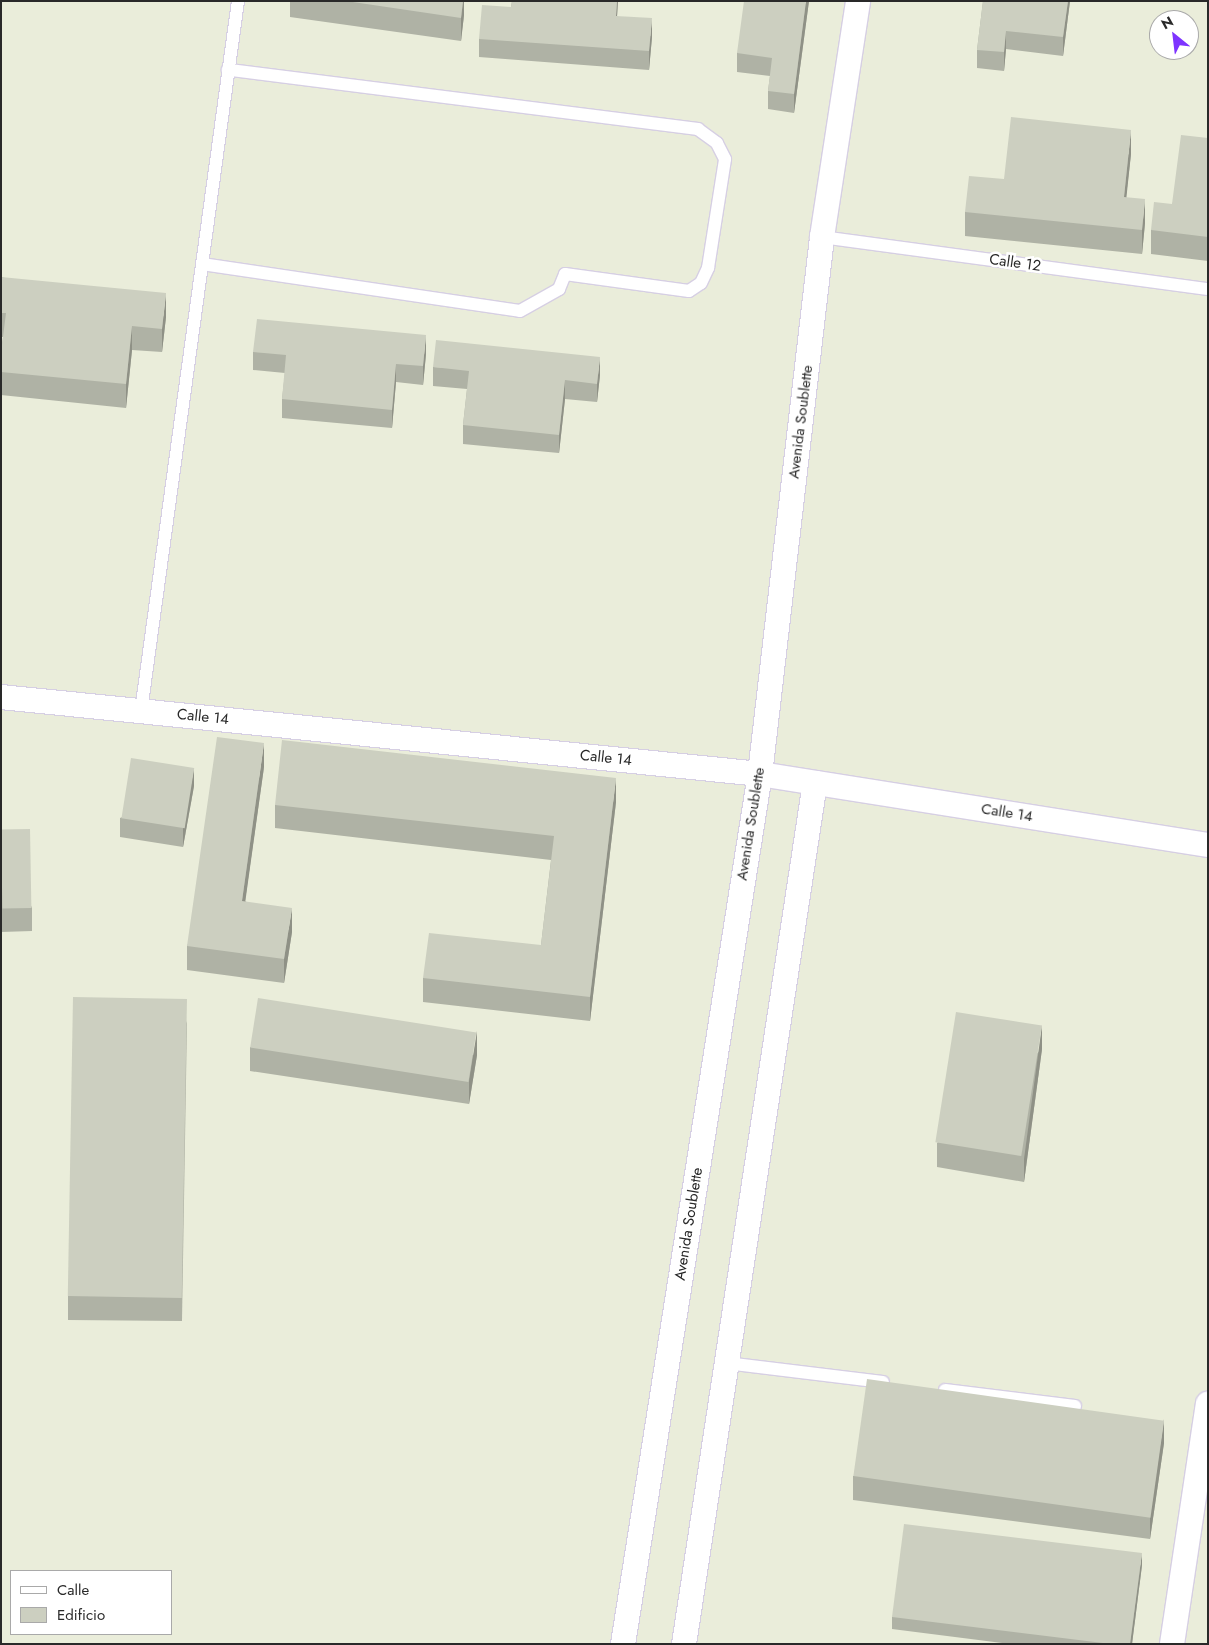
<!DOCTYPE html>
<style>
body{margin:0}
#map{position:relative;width:1209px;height:1645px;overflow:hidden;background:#eaedda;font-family:Jost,sans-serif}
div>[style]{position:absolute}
.roads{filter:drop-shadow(1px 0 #d6cfe3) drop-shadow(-1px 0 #d6cfe3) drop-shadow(0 1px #d6cfe3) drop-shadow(0 -1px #d6cfe3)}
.lane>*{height:12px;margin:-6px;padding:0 6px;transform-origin:6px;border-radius:6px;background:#fff}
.street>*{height:24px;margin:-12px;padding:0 12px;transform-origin:12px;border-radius:12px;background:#fff}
.wall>*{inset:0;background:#afb2a5}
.shaded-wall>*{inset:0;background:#8f9186}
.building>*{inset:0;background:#cccfc0;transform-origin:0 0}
span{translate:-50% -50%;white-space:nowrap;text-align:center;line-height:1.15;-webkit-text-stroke:5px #fff;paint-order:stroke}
.street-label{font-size:15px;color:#292929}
.frame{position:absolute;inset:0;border:2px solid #292929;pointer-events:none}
.legend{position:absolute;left:10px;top:1570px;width:162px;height:65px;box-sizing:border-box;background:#fff;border:1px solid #a9a9a9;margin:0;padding:6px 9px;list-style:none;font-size:15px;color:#292929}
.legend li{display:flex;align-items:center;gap:10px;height:25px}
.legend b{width:25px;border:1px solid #a9a9a9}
.north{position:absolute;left:1149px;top:10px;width:50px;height:50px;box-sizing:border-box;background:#fff;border:1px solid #a9a9a9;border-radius:50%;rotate:331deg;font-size:14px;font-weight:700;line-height:20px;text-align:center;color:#292929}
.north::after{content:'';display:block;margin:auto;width:18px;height:22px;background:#7e34ff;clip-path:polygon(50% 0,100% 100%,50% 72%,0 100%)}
</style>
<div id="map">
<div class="roads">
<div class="lane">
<i style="left:822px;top:237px;width:389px;rotate:7.7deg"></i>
<i style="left:202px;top:264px;width:321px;rotate:8.4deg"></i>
<i style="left:520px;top:311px;width:45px;rotate:-29.4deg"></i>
<i style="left:559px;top:289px;width:16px;rotate:-68deg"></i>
<i style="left:565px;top:274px;width:125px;rotate:7.8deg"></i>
<i style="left:689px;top:291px;width:14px;rotate:-34deg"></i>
<i style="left:701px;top:283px;width:17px;rotate:-65deg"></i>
<i style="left:708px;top:268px;width:110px;rotate:-81.1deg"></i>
<i style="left:725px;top:159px;width:18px;rotate:-117deg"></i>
<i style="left:717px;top:143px;width:24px;rotate:-144deg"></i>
<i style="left:698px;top:129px;width:474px;rotate:-172.8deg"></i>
<i style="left:141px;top:711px;width:717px;rotate:-82.22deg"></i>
<i style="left:726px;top:1363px;width:158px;rotate:6.9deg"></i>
<i style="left:945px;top:1390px;width:131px;rotate:7deg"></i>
</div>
<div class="street">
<i style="left:1px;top:697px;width:763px;rotate:5.79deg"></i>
<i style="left:760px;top:774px;width:454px;rotate:9deg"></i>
<i style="left:623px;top:1644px;width:881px;rotate:-81.05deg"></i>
<i style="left:760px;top:774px;width:541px;rotate:-83.41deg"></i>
<i style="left:822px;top:237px;width:239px;rotate:-81.3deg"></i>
<i style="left:684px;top:1644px;width:871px;rotate:-81.35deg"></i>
<i style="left:1172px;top:1644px;width:243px;rotate:-81.5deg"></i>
</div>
</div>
<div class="wall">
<i style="clip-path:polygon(290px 1px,464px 1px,464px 15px,461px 41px,290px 17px)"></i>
<i style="clip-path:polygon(512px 1px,618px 1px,617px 16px,652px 37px,649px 70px,479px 57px,479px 39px,511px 7px)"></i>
<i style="clip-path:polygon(809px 1px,794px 113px,768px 109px,768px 91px,770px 76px,737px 72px,737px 53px)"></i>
<i style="clip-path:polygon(983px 1px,1070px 1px,1063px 56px,1006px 49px,1004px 71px,977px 68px,977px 50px)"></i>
<i style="clip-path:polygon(1208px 138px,1208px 261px,1151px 254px,1151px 230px,1172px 204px)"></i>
<i style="clip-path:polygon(1131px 154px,1126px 197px,1145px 223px,1142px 254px,965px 236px,965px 212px,1004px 179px)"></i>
<i style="clip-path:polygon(1px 277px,166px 317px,162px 352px,132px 350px,126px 408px,1px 395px,1px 353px,3px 337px,1px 337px)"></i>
<i style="clip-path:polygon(253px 352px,426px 354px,423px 385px,396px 382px,392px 428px,282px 418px,282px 399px,285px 373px,253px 370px)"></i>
<i style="clip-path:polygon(433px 367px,600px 375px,597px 402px,565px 399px,559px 453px,463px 444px,463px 425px,467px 389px,433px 386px)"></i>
<i style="clip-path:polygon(264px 767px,245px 901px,292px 932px,284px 983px,187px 970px,187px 946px)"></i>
<i style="clip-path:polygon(194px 786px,183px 847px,120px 837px,120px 818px)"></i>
<i style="clip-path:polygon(616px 802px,590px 1021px,423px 1002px,423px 978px,541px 945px,551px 860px,275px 828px,275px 805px)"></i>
<i style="clip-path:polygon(1px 830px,32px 908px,32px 931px,1px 932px)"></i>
<i style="clip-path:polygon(187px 1021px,182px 1321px,68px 1320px,68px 1296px)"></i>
<i style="clip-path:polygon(250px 1047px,477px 1055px,469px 1104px,250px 1071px)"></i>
<i style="clip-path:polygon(1042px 1049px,1024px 1182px,937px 1167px,937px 1143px)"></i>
<i style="clip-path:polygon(1164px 1443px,1150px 1539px,853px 1500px,853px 1476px)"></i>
<i style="clip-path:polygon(1142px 1565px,1132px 1644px,1010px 1644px,892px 1629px,892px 1617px)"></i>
</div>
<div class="shaded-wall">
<i style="clip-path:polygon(463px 1px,464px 1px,464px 15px,461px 41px,461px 18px)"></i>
<i style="clip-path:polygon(617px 1px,618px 1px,616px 34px,616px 16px)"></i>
<i style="clip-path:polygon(806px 1px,809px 1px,794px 113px,794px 94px)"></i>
<i style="clip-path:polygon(1068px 1px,1070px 1px,1063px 56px,1063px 37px)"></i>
<i style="clip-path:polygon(652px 18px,652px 37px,649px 70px,649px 51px)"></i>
<i style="clip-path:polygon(1006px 31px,1006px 49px,1004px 71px,1004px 52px)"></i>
<i style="clip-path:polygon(1131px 130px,1131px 154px,1124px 220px,1124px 197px)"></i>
<i style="clip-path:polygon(1145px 199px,1145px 223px,1142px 254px,1142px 230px)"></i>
<i style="clip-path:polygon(166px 293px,166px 317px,162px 352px,162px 329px)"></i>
<i style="clip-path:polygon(132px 326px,132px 350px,126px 408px,126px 384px)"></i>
<i style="clip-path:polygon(426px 335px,426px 354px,423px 385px,423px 366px)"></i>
<i style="clip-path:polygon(600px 357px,600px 375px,597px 402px,597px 384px)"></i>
<i style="clip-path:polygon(396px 364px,396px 382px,392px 428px,392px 410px)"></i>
<i style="clip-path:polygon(565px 380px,565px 399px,559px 453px,559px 435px)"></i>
<i style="clip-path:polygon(264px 743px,264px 767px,242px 925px,242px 901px)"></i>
<i style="clip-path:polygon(194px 768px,194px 786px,183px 847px,183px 829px)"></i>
<i style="clip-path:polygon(616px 778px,616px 802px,590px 1021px,590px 997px)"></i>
<i style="clip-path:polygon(292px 908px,292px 932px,284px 983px,284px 959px)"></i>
<i style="clip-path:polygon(1042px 1025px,1042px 1049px,1024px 1182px,1024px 1159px)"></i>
<i style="clip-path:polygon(477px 1031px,477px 1055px,469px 1104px,469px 1081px)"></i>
<i style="clip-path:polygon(1164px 1419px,1164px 1443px,1150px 1539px,1150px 1515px)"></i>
<i style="clip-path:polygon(1142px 1553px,1142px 1565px,1132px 1644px,1130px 1644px)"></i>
</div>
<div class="building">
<i style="clip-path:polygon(346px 1px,463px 1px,461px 18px)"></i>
<i style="clip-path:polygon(512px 1px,617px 1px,616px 16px,652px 18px,649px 51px,479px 39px,482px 5px,511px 7px)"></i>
<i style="clip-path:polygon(744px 1px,806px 1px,794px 94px,768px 91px,772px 58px,737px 53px)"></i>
<i style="clip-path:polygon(983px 1px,1068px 1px,1063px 37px,1006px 31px,1004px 52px,977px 50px)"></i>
<i style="clip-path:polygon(1011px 117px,1131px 130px,1124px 197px,1145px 199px,1142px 230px,965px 212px,969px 176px,1004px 179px)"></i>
<i style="clip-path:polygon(1181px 135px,1208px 138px,1208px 237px,1151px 230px,1154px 202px,1172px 204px)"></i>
<i style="clip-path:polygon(1px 277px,166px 293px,162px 329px,132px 326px,126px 384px,1px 372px,1px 353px,6px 313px,1px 313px)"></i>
<i style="clip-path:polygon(257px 319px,426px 335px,423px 366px,396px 364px,392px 410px,282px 399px,286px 355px,253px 352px)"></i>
<i style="clip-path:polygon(436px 340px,600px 357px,597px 384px,565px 380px,559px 435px,463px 425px,469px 371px,433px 367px)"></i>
<i style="clip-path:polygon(217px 737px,264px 743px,242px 901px,292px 908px,284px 959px,187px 946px)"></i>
<i style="clip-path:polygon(282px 740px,616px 778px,590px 997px,423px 978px,429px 933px,541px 945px,554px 836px,275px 805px)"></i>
<i style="left:131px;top:758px;width:64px;height:61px;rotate:9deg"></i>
<i style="left:30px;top:829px;width:79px;height:29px;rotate:89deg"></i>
<i style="left:73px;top:997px;width:114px;height:299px;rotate:1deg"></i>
<i style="left:258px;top:998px;width:221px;height:50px;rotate:9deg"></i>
<i style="left:956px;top:1012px;width:87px;height:132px;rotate:9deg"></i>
<i style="left:867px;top:1379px;width:300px;height:98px;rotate:8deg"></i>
<i style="clip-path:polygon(904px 1524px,1142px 1553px,1130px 1644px,1111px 1644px,892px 1617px)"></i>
</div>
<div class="street-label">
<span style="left:1015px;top:263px;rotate:8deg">Calle 12</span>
<span style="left:801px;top:422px;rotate:-83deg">Avenida Soublette</span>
<span style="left:203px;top:717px;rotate:6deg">Calle 14</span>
<span style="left:606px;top:758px;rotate:6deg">Calle 14</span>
<span style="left:1007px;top:813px;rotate:9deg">Calle 14</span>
<span style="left:751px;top:824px;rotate:-81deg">Avenida Soublette</span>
<span style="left:689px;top:1224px;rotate:-81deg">Avenida Soublette</span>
</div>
<div class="frame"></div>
<ul class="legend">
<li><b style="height:6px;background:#fff"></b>Calle</li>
<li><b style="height:14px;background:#cccfc0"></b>Edificio</li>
</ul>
<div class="north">N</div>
</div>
